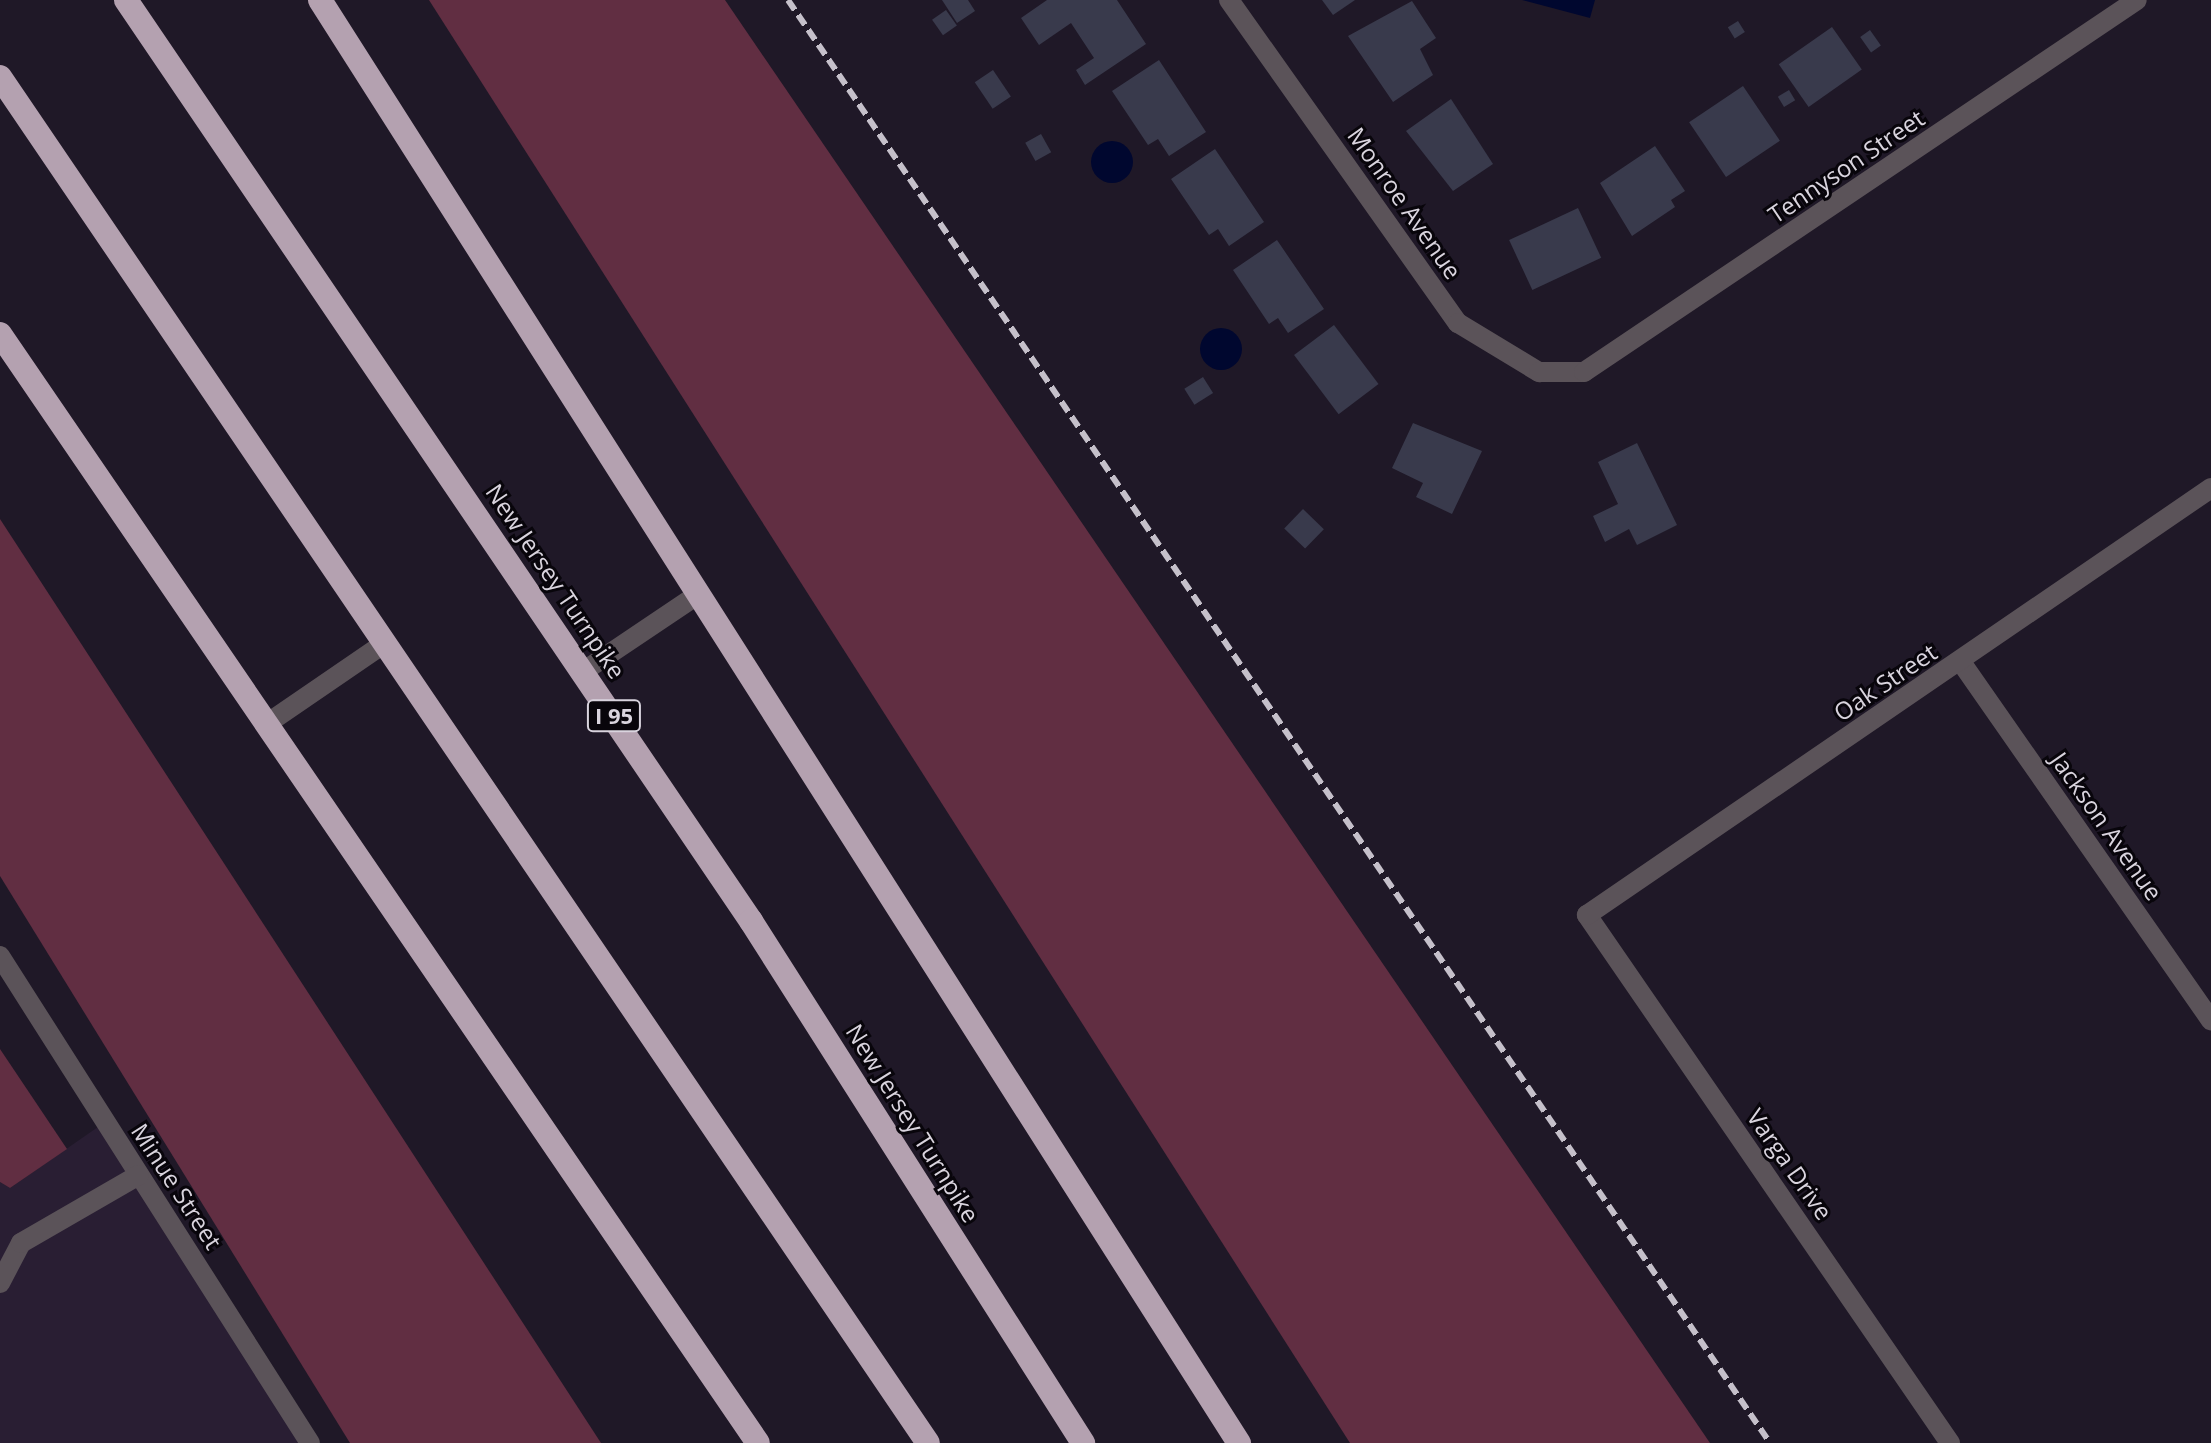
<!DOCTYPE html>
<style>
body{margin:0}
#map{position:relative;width:2211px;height:1443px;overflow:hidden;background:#1f1827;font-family:"Open Sans",sans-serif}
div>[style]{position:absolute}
.built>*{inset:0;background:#291e33}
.green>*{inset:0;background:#612e42}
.water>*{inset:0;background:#00072f}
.round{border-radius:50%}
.building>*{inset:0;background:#393a4c;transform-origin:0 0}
.minor>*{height:20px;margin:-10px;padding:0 10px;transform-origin:10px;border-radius:10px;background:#5b5359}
.highway>*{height:24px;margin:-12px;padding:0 12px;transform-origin:12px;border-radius:12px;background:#b4a1b0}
.rail>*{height:6px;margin-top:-3px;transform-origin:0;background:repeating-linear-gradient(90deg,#c5c0ca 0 12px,transparent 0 18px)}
span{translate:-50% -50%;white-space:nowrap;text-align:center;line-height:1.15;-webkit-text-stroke:6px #08050b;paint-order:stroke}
.shield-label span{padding:2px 6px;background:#08050b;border:2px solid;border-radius:6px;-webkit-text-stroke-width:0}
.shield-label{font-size:22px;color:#d9d4de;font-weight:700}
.street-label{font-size:24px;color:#d9d4de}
</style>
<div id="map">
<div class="built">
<i style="clip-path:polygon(108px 1120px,319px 1443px,0 1443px,0 1182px,10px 1188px)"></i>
</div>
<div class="green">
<i style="clip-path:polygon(429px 0,725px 0,1710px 1443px,1350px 1443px)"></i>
<i style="clip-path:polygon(0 519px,601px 1443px,350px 1443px,0 876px)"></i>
<i style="clip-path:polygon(0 1049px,67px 1149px,10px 1188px,0 1182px)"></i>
</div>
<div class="water">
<i style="clip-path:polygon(1522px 0,1595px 0,1590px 18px)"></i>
<i class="round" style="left:1091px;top:141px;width:42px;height:42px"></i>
<i class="round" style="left:1200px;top:328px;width:42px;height:42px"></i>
</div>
<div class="building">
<i style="clip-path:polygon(942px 0,968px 0,975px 11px,957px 23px)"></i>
<i style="clip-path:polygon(1047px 0,1117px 0,1146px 44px,1085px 85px,1076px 70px,1094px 58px,1071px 23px,1039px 45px,1021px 18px)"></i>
<i style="clip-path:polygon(1322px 0,1355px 0,1333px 15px)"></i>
<i style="clip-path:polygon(1412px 1px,1436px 38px,1420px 49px,1433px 75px,1393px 102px,1348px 36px)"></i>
<i style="left:946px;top:10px;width:19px;height:17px;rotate:55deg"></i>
<i style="left:1738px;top:21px;width:13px;height:12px;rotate:58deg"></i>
<i style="left:1832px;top:27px;width:52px;height:65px;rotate:55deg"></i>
<i style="left:1870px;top:30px;width:19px;height:12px;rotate:55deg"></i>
<i style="clip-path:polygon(1159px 60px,1206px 132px,1169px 156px,1158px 139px,1148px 145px,1112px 91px)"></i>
<i style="left:993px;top:70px;width:32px;height:22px;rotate:56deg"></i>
<i style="left:1743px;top:86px;width:66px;height:65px;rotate:56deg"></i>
<i style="left:1789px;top:90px;width:12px;height:13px;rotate:59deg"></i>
<i style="clip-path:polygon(1451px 99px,1493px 164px,1453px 191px,1406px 131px)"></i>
<i style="left:1041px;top:134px;width:21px;height:18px;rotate:61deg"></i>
<i style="clip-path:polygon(1655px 146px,1685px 191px,1671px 200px,1675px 207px,1632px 236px,1600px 183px)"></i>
<i style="clip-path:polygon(1215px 149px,1264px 222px,1229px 246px,1218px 229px,1209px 235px,1171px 179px)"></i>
<i style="left:1578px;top:208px;width:55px;height:76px;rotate:65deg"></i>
<i style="clip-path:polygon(1277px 240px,1324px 309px,1288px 333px,1278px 318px,1269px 324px,1233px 270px)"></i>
<i style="left:1334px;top:325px;width:74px;height:50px;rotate:53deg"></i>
<i style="left:1203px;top:377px;width:19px;height:22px;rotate:58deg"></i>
<i style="clip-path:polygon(1413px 423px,1482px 451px,1452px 514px,1416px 497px,1423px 483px,1392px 468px)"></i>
<i style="clip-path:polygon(1637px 443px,1677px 525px,1637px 545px,1629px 529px,1605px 542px,1593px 516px,1618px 504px,1598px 462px)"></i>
<i style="left:1303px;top:509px;width:29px;height:27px;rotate:44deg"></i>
</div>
<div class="minor">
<i style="left:1229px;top:0;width:396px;rotate:54.7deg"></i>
<i style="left:1458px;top:323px;width:95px;rotate:31.2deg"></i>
<i style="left:1539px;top:372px;width:45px"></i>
<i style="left:1584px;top:372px;width:666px;rotate:-33.93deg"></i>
<i style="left:1961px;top:662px;width:437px;rotate:55.1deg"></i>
<i style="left:584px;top:671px;width:136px;rotate:-33.9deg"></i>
<i style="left:268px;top:723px;width:142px;rotate:-34.4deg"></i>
<i style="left:0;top:956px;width:577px;rotate:57.52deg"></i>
<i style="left:0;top:1283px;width:45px;rotate:-62.3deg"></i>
<i style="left:21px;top:1243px;width:136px;rotate:-30deg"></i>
<i style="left:1950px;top:1443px;width:641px;rotate:-124.51deg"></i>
<i style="left:1587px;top:915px;width:756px;rotate:-34.38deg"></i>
</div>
<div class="highway">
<i style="left:126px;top:0;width:1113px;rotate:55.84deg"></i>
<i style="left:751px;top:921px;width:619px;rotate:57.54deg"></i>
<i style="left:320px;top:0;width:1711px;rotate:57.51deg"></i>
<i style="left:0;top:77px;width:1651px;rotate:55.81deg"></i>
<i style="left:0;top:334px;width:1343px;rotate:55.65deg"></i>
</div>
<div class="rail">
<i style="left:788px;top:0;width:1745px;rotate:55.76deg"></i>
</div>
<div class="shield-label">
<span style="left:614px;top:716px">I 95</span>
</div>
<div class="street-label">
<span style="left:1846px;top:166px;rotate:-34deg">Tennyson Street</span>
<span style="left:1405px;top:203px;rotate:55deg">Monroe Avenue</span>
<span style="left:556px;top:581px;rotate:56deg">New Jersey Turnpike</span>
<span style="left:1885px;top:682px;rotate:-34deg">Oak Street</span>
<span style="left:2107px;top:826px;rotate:55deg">Jackson Avenue</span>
<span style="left:913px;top:1123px;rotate:58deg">New Jersey Turnpike</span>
<span style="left:1790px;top:1164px;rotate:55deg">Varga Drive</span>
<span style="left:177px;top:1186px;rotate:57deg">Minue Street</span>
</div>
</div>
